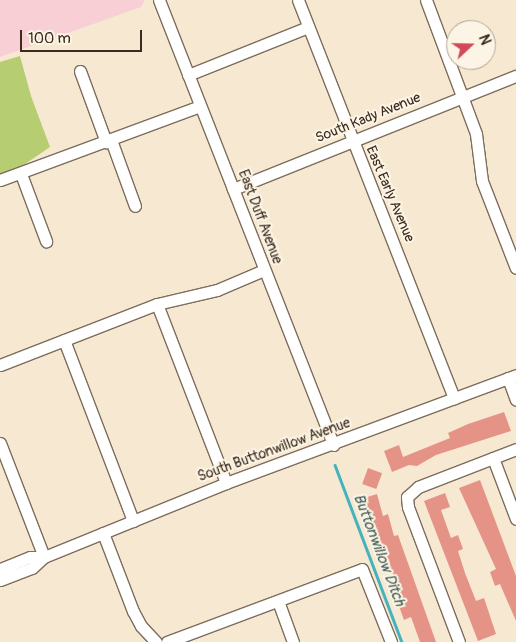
<!DOCTYPE html>
<style>
body{margin:0}
#map{position:relative;width:516px;height:642px;overflow:hidden;background:#f7e9d1;font-family:Pangolin,sans-serif}
div>[style]{position:absolute}
.built>*{inset:0;background:#f7cfd5}
.green>*{inset:0;background:#b6cd72}
.stream>*{height:2.5px;margin:-1.25px;padding:0 1.25px;transform-origin:1.25px;border-radius:1.25px;background:#44b3bd}
.building>*{inset:0;background:#e69387;transform-origin:0 0}
.roads{filter:drop-shadow(1px 0 #7d6d5d) drop-shadow(-1px 0 #7d6d5d) drop-shadow(0 1px #7d6d5d) drop-shadow(0 -1px #7d6d5d)}
.minor>*{height:11px;margin:-5.5px;padding:0 5.5px;transform-origin:5.5px;border-radius:5.5px;background:#fff}
span{translate:-50% -50%;white-space:nowrap;text-align:center;line-height:1.15;-webkit-text-stroke:4px #fcf5e5;paint-order:stroke}
.street-label{font-size:14px;color:#3b2a1e}
.water-label{font-size:15px;color:#3e5a56;font-style:italic}
.north{position:absolute;left:446px;top:20px;width:50px;height:50px;box-sizing:border-box;background:#fcf5e5;border:1px solid #afa495;border-radius:50%;rotate:69deg;font-size:14px;font-weight:700;line-height:20px;text-align:center;color:#3b2a1e}
.north::after{content:'';display:block;margin:auto;width:18px;height:22px;background:#d1495b;clip-path:polygon(50% 0,100% 100%,50% 72%,0 100%)}
.scale{position:absolute;left:20px;top:30px;width:122px;height:22px;box-sizing:border-box;border:2px solid #3b2a1e;border-top:0;padding-left:6px;font-size:15px;line-height:18px;white-space:nowrap;color:#3b2a1e;-webkit-text-stroke:4px #fcf5e5;paint-order:stroke}
</style>
<div id="map">
<div class="built">
<i style="clip-path:polygon(0 0,145px 0,141px 7px,0 57px)"></i>
</div>
<div class="green">
<i style="clip-path:polygon(20px 56px,31px 96px,50px 147px,0 181px,0 62px)"></i>
</div>
<div class="stream">
<i style="left:335px;top:465px;width:189px;rotate:69.3deg"></i>
</div>
<div class="building">
<i style="clip-path:polygon(504px 412px,511px 431px,436px 455px,417px 466px,409px 465px,392px 472px,384px 451px,399px 445px,403px 457px,450px 438px,448px 433px,468px 424px)"></i>
<i style="left:368px;top:468px;width:15px;height:17px;rotate:20deg"></i>
<i style="clip-path:polygon(480px 480px,516px 576px,516px 621px,500px 584px,495px 586px,490px 572px,496px 569px,459px 488px)"></i>
<i style="clip-path:polygon(445px 493px,450px 507px,441px 510px,451px 538px,458px 535px,463px 549px,458px 551px,465px 573px,476px 601px,484px 598px,496px 634px,478px 641px,424px 501px)"></i>
<i style="clip-path:polygon(377px 494px,383px 516px,388px 514px,394px 536px,398px 535px,436px 642px,420px 642px,411px 617px,404px 620px,399px 606px,404px 604px,386px 555px,381px 557px,361px 499px)"></i>
</div>
<div class="roads">
<div class="minor">
<i style="left:159px;top:0;width:478px;rotate:68.6deg"></i>
<i style="left:298px;top:0;width:428px;rotate:68.6deg"></i>
<i style="left:426px;top:0;width:143px;rotate:69.5deg"></i>
<i style="left:476px;top:134px;width:47px;rotate:82.7deg"></i>
<i style="left:482px;top:181px;width:93px;rotate:68.7deg"></i>
<i style="left:80px;top:71px;width:76px;rotate:69.9deg"></i>
<i style="left:188px;top:75px;width:129px;rotate:-21.8deg"></i>
<i style="left:111px;top:140px;width:70px;rotate:70deg"></i>
<i style="left:21px;top:174px;width:72px;rotate:69.5deg"></i>
<i style="left:0;top:180px;width:213px;rotate:-20.3deg"></i>
<i style="left:233px;top:189px;width:305px;rotate:-21.8deg"></i>
<i style="left:157px;top:304px;width:192px;rotate:68.9deg"></i>
<i style="left:64px;top:340px;width:194px;rotate:69.1deg"></i>
<i style="left:0;top:365px;width:168px;rotate:-21.2deg"></i>
<i style="left:157px;top:304px;width:62px;rotate:-13.1deg"></i>
<i style="left:217px;top:290px;width:51px;rotate:-23.1deg"></i>
<i style="left:508px;top:378px;width:23px;rotate:70deg"></i>
<i style="left:0;top:443px;width:122px;rotate:68.9deg"></i>
<i style="left:493px;top:458px;width:65px;rotate:69.3deg"></i>
<i style="left:103px;top:533px;width:84px;rotate:69deg"></i>
<i style="left:133px;top:611px;width:17px;rotate:62deg"></i>
<i style="left:141px;top:626px;width:22px;rotate:47deg"></i>
<i style="left:0;top:569px;width:32px;rotate:-22deg"></i>
<i style="left:30px;top:557px;width:14px"></i>
<i style="left:44px;top:557px;width:196px;rotate:-22.1deg"></i>
<i style="left:226px;top:483px;width:309px;rotate:-20.4deg"></i>
<i style="left:0;top:580px;width:34px;rotate:-21deg"></i>
<i style="left:32px;top:568px;width:16px;rotate:-43deg"></i>
<i style="left:278px;top:601px;width:44px;rotate:69.9deg"></i>
<i style="left:167px;top:642px;width:208px;rotate:-20.5deg"></i>
<i style="left:362px;top:569px;width:79px;rotate:68.3deg"></i>
<i style="left:459px;top:642px;width:144px;rotate:-110.7deg"></i>
<i style="left:408px;top:507px;width:10px;rotate:-96deg"></i>
<i style="left:407px;top:497px;width:15px;rotate:-42deg"></i>
<i style="left:418px;top:487px;width:105px;rotate:-21.2deg"></i>
</div>
</div>
<div class="street-label">
<span style="left:368px;top:118px;rotate:-22deg">South Kady Avenue</span>
<span style="left:390px;top:194px;rotate:67deg">East Early Avenue</span>
<span style="left:260px;top:217px;rotate:69deg">East Duff Avenue</span>
<span style="left:274px;top:450px;rotate:-20deg">South Buttonwillow Avenue</span>
</div>
<div class="water-label">
<span style="left:379px;top:550px;rotate:69deg">Buttonwillow Ditch</span>
</div>
<div class="north">N</div>
<div class="scale">100 m</div>
</div>
